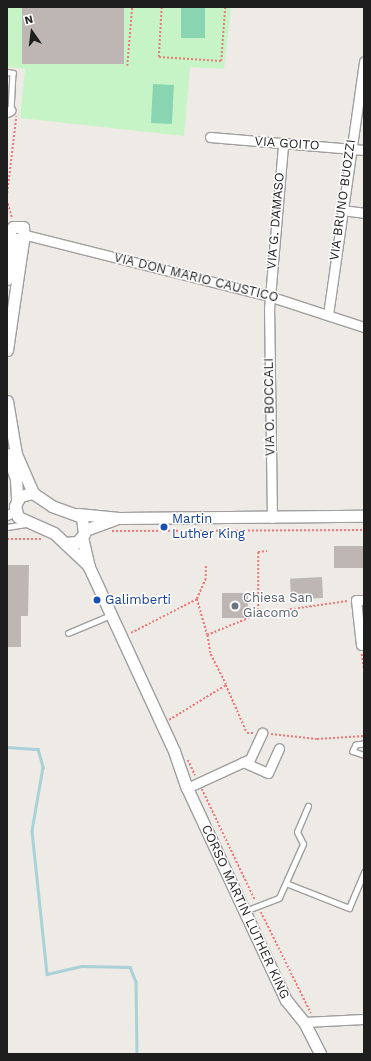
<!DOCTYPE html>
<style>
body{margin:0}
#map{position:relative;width:371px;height:1061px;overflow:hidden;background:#eeeae5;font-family:"Work Sans",sans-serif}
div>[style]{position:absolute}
.park>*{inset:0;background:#c6f4c6}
.pitch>*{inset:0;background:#8ad5b1;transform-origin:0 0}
.stream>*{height:2.5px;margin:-1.25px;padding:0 1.25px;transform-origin:1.25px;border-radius:1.25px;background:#a9d1d7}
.building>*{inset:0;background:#beb6b2;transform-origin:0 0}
.path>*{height:1.5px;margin-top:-0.75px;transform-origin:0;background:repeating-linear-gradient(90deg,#ec7978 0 2px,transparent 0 4px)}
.roads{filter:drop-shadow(1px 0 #9f9f9f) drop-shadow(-1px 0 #9f9f9f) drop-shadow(0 1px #9f9f9f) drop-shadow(0 -1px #9f9f9f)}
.service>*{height:4.5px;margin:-2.25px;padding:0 2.25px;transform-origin:2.25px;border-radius:2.25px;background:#fff}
.minor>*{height:9px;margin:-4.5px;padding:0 4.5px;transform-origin:4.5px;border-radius:4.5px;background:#fff}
.tertiary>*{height:11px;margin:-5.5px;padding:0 5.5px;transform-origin:5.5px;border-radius:5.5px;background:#fff}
.dots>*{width:11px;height:11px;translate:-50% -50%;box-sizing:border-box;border:2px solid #fff;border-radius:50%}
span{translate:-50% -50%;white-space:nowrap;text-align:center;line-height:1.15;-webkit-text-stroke:3px #fff;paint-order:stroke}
.street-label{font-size:13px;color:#1e1e1e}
.transit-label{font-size:13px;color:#164399}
.left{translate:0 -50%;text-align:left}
.worship-label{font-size:13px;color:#5b616d}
.frame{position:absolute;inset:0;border:8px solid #1e1e1e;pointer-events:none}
.north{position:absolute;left:12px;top:12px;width:40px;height:40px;-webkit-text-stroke:3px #fff;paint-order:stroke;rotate:346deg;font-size:11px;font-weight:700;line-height:16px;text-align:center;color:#1e1e1e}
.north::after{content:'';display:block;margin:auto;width:14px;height:18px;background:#1e1e1e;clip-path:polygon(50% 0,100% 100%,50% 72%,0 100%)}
</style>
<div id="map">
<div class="park">
<i style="clip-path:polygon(7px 7px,231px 7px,224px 69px,190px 67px,184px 136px,20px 118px,25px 69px,7px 67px)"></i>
</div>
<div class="pitch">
<i style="left:181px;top:7px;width:24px;height:31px"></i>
<i style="left:153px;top:84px;width:21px;height:39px;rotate:3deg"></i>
</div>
<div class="stream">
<i style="left:7px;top:747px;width:31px;rotate:4deg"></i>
<i style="left:38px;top:749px;width:19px;rotate:74deg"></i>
<i style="left:43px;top:767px;width:65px;rotate:99.8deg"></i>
<i style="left:32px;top:831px;width:144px;rotate:84deg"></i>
<i style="left:47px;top:974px;width:36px;rotate:-13deg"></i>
<i style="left:82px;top:966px;width:48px;rotate:1.2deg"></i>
<i style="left:130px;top:967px;width:16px;rotate:68deg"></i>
<i style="left:136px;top:982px;width:72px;rotate:89.2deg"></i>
</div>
<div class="building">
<i style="left:22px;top:7px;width:102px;height:57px"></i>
<i style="left:364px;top:546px;width:22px;height:30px;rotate:90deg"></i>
<i style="clip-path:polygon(7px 565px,29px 565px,28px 616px,21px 616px,21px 647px,7px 647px)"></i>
<i style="left:322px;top:577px;width:21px;height:32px;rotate:87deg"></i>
<i style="left:222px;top:593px;width:26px;height:25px"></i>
</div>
<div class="path">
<i style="left:162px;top:7px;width:50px;rotate:93.4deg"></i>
<i style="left:159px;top:57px;width:62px;rotate:3.7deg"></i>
<i style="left:221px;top:61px;width:54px;rotate:-85.8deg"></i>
<i style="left:127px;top:66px;width:59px;rotate:-85.2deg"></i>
<i style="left:7px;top:193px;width:77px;rotate:-83.2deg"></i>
<i style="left:7px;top:200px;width:19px;rotate:74deg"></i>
<i style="left:112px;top:531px;width:252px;rotate:-0.2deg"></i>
<i style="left:7px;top:539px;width:35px"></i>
<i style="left:206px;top:566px;width:13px;rotate:90deg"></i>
<i style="left:206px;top:579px;width:22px;rotate:114deg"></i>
<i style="left:197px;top:599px;width:37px;rotate:74deg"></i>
<i style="left:207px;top:635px;width:55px;rotate:-22.4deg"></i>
<i style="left:258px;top:614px;width:62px;rotate:-90deg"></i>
<i style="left:258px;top:552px;width:9px;rotate:-6deg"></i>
<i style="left:258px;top:614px;width:90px;rotate:-8.3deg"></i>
<i style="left:131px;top:633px;width:74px;rotate:-27.3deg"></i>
<i style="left:362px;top:654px;width:14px;rotate:82deg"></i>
<i style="left:226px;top:685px;width:52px;rotate:66.4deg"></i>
<i style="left:247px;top:733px;width:6px"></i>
<i style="left:169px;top:720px;width:67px;rotate:-31.6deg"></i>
<i style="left:226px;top:685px;width:36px;rotate:-117deg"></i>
<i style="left:210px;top:653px;width:18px;rotate:-99deg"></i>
<i style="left:271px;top:734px;width:46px;rotate:6.2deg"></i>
<i style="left:317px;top:739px;width:47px;rotate:-3.7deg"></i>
<i style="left:188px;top:760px;width:17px;rotate:65deg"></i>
<i style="left:202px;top:789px;width:123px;rotate:64.5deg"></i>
<i style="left:261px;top:912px;width:113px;rotate:63.7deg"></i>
</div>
<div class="roads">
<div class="service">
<i style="left:7px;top:72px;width:6px;rotate:9deg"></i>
<i style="left:13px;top:73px;width:37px;rotate:93deg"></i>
<i style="left:7px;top:527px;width:20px;rotate:-9deg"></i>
<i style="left:68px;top:633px;width:47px;rotate:-22.7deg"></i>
<i style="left:364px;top:744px;width:8px;rotate:173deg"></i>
<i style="left:356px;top:745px;width:7px;rotate:117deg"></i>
<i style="left:353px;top:751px;width:12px;rotate:20deg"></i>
<i style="left:286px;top:883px;width:68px;rotate:21.6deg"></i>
<i style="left:349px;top:908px;width:39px;rotate:-67deg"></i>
<i style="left:245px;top:911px;width:36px;rotate:-21deg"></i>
<i style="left:279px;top:898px;width:59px;rotate:-66deg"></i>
<i style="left:303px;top:844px;width:13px;rotate:-117deg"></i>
<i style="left:297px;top:832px;width:28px;rotate:-67deg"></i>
</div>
<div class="minor">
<i style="left:7px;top:112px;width:4px;rotate:-27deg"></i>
<i style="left:210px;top:137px;width:155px;rotate:4.8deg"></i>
<i style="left:341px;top:210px;width:23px;rotate:7deg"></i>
<i style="left:26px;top:235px;width:251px;rotate:14.1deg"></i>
<i style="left:269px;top:296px;width:100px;rotate:18.1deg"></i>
<i style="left:328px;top:315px;width:256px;rotate:-81.9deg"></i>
<i style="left:7px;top:515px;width:10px;rotate:-24deg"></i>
<i style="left:272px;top:518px;width:209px;rotate:-90.8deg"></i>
<i style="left:269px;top:309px;width:165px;rotate:-85.1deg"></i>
<i style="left:361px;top:645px;width:45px;rotate:-96.3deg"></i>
<i style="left:356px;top:600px;width:8px"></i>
<i style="left:243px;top:762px;width:27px;rotate:24deg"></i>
<i style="left:268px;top:773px;width:27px;rotate:-66deg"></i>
<i style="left:187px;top:788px;width:69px;rotate:-24.7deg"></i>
<i style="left:250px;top:759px;width:29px;rotate:-65deg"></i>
<i style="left:304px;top:1022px;width:60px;rotate:-2.9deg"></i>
</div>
<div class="tertiary">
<i style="left:7px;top:279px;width:39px;rotate:-81deg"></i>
<i style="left:13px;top:240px;width:9px;rotate:-117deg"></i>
<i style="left:9px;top:232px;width:6px;rotate:-51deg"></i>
<i style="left:13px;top:227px;width:10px"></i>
<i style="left:23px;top:227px;width:11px;rotate:85deg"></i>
<i style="left:24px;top:238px;width:11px;rotate:170deg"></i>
<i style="left:7px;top:350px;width:111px;rotate:-81.7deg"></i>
<i style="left:7px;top:401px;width:54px;rotate:80.4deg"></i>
<i style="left:16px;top:454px;width:43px;rotate:66.4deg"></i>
<i style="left:7px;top:454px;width:27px;rotate:70deg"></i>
<i style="left:16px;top:479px;width:21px;rotate:87deg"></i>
<i style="left:78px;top:514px;width:41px;rotate:5.6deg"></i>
<i style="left:119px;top:518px;width:245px;rotate:-0.5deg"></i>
<i style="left:85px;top:530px;width:32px;rotate:-20deg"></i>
<i style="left:82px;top:537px;width:31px;rotate:77deg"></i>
<i style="left:89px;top:567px;width:203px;rotate:65.2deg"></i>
<i style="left:174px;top:751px;width:39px;rotate:71deg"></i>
<i style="left:187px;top:788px;width:234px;rotate:65deg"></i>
<i style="left:286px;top:1000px;width:28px;rotate:51deg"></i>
<i style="left:304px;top:1022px;width:36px;rotate:63deg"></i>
<i style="left:65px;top:543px;width:12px;rotate:-5deg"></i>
<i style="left:77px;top:542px;width:11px;rotate:-49deg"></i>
<i style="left:84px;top:534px;width:17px;rotate:-97deg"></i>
<i style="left:82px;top:517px;width:32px;rotate:-160deg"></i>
<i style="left:52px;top:506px;width:23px;rotate:-146deg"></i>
<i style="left:33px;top:493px;width:13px;rotate:167deg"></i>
<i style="left:20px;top:496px;width:11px;rotate:117deg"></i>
<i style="left:15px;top:506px;width:11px;rotate:75deg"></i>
<i style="left:18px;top:517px;width:39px;rotate:24deg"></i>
<i style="left:54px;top:533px;width:48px;rotate:43.3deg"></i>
</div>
</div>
<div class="dots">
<i style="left:164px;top:527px;background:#1a4fb4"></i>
<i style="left:97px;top:600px;background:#1a4fb4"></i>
<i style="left:235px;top:606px;background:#6b7280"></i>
</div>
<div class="street-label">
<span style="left:287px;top:144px;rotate:4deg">VIA GOITO</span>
<span style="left:343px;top:200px;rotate:-82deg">VIA BRUNO BUOZZI</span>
<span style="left:276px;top:221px;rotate:-85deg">VIA G. DAMASO</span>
<span style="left:196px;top:278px;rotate:14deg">VIA DON MARIO CAUSTICO</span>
<span style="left:270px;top:407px;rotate:-91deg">VIA O. BOCCALI</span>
<span style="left:245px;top:912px;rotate:65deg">CORSO MARTIN LUTHER KING</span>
</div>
<div class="transit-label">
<span class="left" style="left:172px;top:527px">Martin<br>Luther King</span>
<span class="left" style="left:105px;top:600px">Galimberti</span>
</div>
<div class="worship-label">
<span class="left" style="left:243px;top:606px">Chiesa San<br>Giacomo</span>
</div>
<div class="frame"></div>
<div class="north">N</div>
</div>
